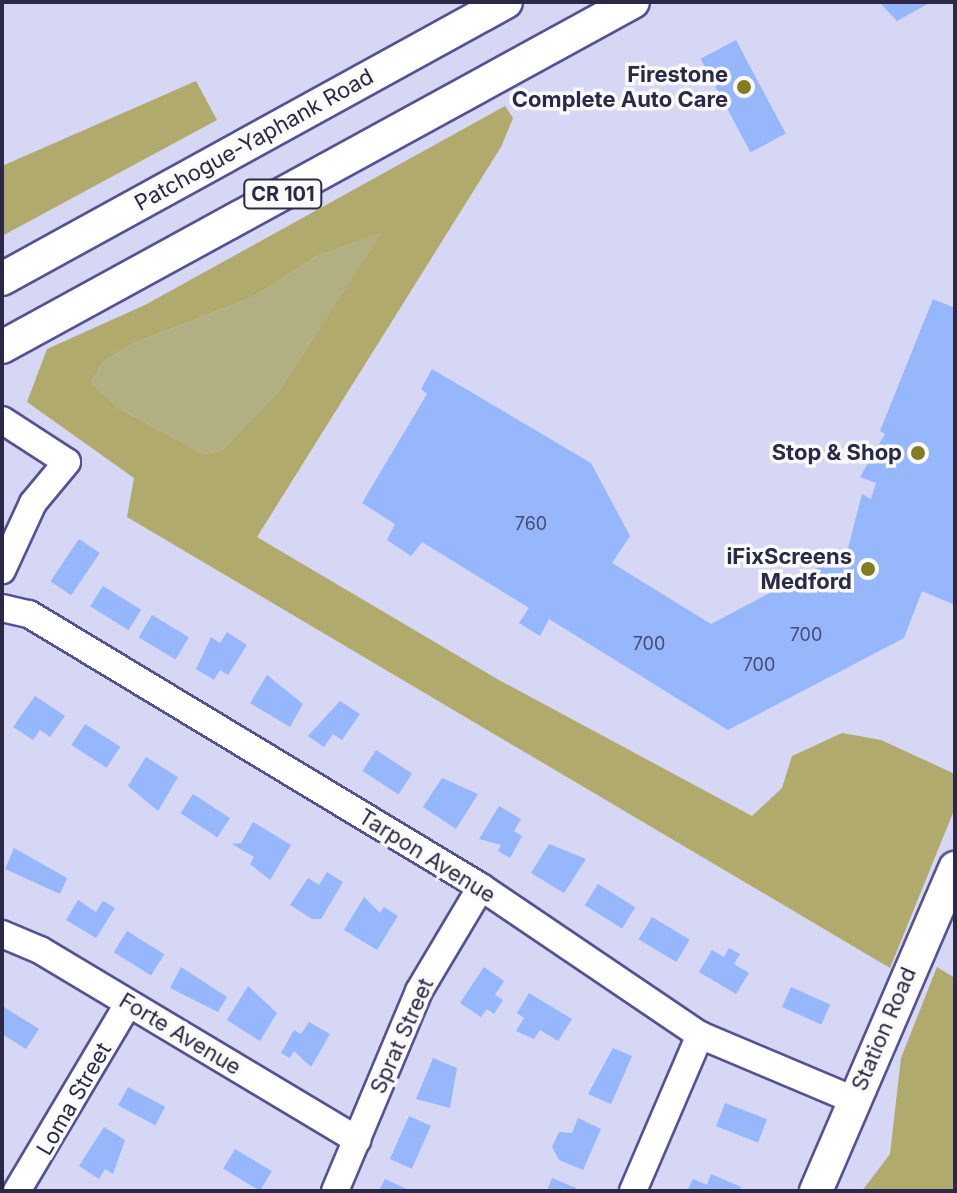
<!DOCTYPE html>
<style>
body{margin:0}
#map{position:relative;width:957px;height:1193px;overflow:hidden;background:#d6d6f5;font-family:Inter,sans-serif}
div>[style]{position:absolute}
.green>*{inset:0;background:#b2af82}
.forest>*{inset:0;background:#b0ab6c}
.building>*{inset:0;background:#97b7fd;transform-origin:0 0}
.roads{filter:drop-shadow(2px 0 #565194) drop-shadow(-2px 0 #565194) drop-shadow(0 2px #565194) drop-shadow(0 -2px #565194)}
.minor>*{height:26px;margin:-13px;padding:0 13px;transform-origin:13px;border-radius:13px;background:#fff}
.major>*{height:32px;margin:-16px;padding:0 16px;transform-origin:16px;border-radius:16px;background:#fff}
.dots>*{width:22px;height:22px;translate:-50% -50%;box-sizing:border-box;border:4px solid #fafafa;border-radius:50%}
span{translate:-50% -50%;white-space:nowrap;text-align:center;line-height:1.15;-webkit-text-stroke:7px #fafafa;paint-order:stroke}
.number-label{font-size:18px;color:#464c74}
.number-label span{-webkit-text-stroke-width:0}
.shield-label span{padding:2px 6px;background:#fafafa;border:2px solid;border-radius:6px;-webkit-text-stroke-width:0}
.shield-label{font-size:20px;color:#2b2947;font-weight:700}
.poi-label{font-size:22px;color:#2b2947;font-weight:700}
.right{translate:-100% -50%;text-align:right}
.street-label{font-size:22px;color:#2b2947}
.frame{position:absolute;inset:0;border:4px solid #2b2947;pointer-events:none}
</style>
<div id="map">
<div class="green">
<i style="clip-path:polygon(383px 231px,278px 392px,221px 451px,203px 454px,117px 407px,91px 382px,104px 361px,132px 344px,253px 297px,317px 256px)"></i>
</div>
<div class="forest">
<i style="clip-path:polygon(196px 81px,217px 120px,2px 236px,2px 166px)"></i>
<i style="clip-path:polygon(evenodd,505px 106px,513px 118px,501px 147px,257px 537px,499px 680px,752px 816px,782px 788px,792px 756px,842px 733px,881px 740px,955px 774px,955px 808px,890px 968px,127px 517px,134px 478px,27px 402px,47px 349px,145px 305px,505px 106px,382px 232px,278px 392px,221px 451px,203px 454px,117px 407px,91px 382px,104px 361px,132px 344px,253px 297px,317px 256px,382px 232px)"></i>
<i style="clip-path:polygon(937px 967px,955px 978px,955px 1191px,862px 1191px,890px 1154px,901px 1058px)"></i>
</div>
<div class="building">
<i style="clip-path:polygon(879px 2px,931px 2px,897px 21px)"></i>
<i style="left:736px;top:40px;width:106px;height:40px;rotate:62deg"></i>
<i style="clip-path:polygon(933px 299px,955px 308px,955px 605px,922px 591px,904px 638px,728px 730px,549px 619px,540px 636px,519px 623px,529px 608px,422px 542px,411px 556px,387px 540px,395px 524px,362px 503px,427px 394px,421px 389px,432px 369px,591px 463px,630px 536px,612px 563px,711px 624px,847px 552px,862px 494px,871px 499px,876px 483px,860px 477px,885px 434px,880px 431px)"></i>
<i style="left:79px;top:539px;width:25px;height:51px;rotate:34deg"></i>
<i style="left:103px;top:586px;width:45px;height:24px;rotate:32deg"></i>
<i style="left:152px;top:615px;width:43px;height:26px;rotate:31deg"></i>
<i style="clip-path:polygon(227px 632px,247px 645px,228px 675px,220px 670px,214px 680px,196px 669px,211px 637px,220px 643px)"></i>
<i style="clip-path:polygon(267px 675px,303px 704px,290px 727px,250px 703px)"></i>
<i style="clip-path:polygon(35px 696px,65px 716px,50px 737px,40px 730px,33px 740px,13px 727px)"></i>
<i style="clip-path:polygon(340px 701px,360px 714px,342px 740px,333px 734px,324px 747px,308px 736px)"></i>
<i style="left:85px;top:724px;width:42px;height:25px;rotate:33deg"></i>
<i style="left:376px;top:750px;width:43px;height:25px;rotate:33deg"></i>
<i style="clip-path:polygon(146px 757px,178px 777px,158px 811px,128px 786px)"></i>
<i style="clip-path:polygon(442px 778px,478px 794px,456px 829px,423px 807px)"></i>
<i style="left:193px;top:794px;width:44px;height:23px;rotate:33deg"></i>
<i style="clip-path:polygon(499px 806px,521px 819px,514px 831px,522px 836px,510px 858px,498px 851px,501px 845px,479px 839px)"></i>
<i style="clip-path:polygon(253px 822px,291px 845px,270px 880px,250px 864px,254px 857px,232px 844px,241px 843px)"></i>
<i style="clip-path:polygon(549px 844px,586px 859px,564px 893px,531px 873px)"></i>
<i style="clip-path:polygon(14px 848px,67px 878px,60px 894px,5px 869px)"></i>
<i style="clip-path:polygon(327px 872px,343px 882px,321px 919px,312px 919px,290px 905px,308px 878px,319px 885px)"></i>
<i style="left:598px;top:884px;width:44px;height:25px;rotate:32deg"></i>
<i style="clip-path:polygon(364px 897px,380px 913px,384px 907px,398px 916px,377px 950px,344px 930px)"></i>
<i style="clip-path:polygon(78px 900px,96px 912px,103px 901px,115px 908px,96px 938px,66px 920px)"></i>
<i style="left:652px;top:917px;width:44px;height:26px;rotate:31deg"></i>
<i style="left:127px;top:931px;width:44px;height:25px;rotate:32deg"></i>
<i style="clip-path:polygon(729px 948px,740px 954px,734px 964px,749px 973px,736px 994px,699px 972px,712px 950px,724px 957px)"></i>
<i style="clip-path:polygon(181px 967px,227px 997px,218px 1012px,170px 988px)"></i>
<i style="clip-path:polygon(484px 967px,504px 981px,495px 995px,503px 1000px,494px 1014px,487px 1009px,481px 1017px,460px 1003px)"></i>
<i style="clip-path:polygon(248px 986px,277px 1013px,260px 1041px,227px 1020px)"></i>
<i style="left:791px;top:987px;width:43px;height:22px;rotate:24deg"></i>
<i style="clip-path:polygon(529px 993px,572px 1019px,558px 1041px,540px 1030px,534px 1039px,516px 1031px,524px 1018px,517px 1013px)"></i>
<i style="clip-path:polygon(2px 1006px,39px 1029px,26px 1049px,2px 1034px)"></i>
<i style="clip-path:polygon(309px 1022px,330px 1034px,311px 1067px,294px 1051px,290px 1058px,281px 1053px,294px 1030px,301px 1034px)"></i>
<i style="clip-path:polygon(613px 1048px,632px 1056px,611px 1104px,588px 1094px)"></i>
<i style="clip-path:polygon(433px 1058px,457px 1068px,450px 1108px,416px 1099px)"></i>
<i style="left:128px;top:1087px;width:42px;height:21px;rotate:28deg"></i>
<i style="left:725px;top:1103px;width:45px;height:25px;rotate:21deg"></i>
<i style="left:409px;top:1116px;width:24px;height:47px;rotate:24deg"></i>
<i style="clip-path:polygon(578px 1118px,601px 1129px,583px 1170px,559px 1160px,552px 1147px,559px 1132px,572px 1133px)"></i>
<i style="clip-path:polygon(104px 1127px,125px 1140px,113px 1174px,105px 1169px,99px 1179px,79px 1166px)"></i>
<i style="left:235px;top:1149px;width:43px;height:23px;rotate:31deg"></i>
<i style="clip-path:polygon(711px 1174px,741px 1187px,739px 1191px,687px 1191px,693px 1179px,707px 1185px)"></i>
<i style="clip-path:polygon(552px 1178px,576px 1188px,575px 1191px,547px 1191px)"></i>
<i style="clip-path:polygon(385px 1179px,411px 1191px,379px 1191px)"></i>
</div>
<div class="roads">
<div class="minor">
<i style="left:2px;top:420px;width:77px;rotate:32.9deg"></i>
<i style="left:67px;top:462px;width:53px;rotate:129.7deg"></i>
<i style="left:33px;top:503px;width:74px;rotate:114.8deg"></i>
<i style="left:2px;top:608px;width:28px;rotate:13deg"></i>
<i style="left:29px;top:614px;width:528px;rotate:31.13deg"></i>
<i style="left:481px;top:887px;width:264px;rotate:34.1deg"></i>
<i style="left:700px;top:1035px;width:167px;rotate:22.9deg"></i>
<i style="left:2px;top:934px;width:41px;rotate:22.8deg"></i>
<i style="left:40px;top:950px;width:370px;rotate:30.9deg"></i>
<i style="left:17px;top:1191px;width:217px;rotate:-59.3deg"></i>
<i style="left:335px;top:1191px;width:217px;rotate:-67.2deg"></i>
<i style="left:419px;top:991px;width:121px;rotate:-59.2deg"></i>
<i style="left:633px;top:1191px;width:170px;rotate:-66.8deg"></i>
</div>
<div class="major">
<i style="left:2px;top:279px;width:575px;rotate:-28.79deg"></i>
<i style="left:2px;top:347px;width:719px;rotate:-28.67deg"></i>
<i style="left:816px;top:1191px;width:352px;rotate:-66.7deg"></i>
</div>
</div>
<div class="dots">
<i style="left:744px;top:87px;background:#837c23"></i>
<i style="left:918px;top:453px;background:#837c23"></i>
<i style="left:868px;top:569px;background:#837c23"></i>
</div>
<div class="number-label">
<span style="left:531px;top:524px">760</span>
<span style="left:806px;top:635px">700</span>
<span style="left:649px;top:644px">700</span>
<span style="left:759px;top:665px">700</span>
</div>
<div class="shield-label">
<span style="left:283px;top:194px">CR 101</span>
</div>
<div class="poi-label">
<span class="right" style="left:728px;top:87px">Firestone<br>Complete Auto Care</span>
<span class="right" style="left:902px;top:453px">Stop &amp; Shop</span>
<span class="right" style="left:852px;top:569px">iFixScreens<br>Medford</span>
</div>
<div class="street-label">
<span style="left:254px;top:140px;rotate:-29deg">Patchogue-Yaphank Road</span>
<span style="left:427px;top:856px;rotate:32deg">Tarpon Avenue</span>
<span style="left:884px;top:1029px;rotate:-67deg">Station Road</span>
<span style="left:180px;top:1034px;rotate:31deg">Forte Avenue</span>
<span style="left:402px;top:1036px;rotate:-66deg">Sprat Street</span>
<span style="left:74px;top:1099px;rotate:-60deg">Loma Street</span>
</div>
<div class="frame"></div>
</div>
